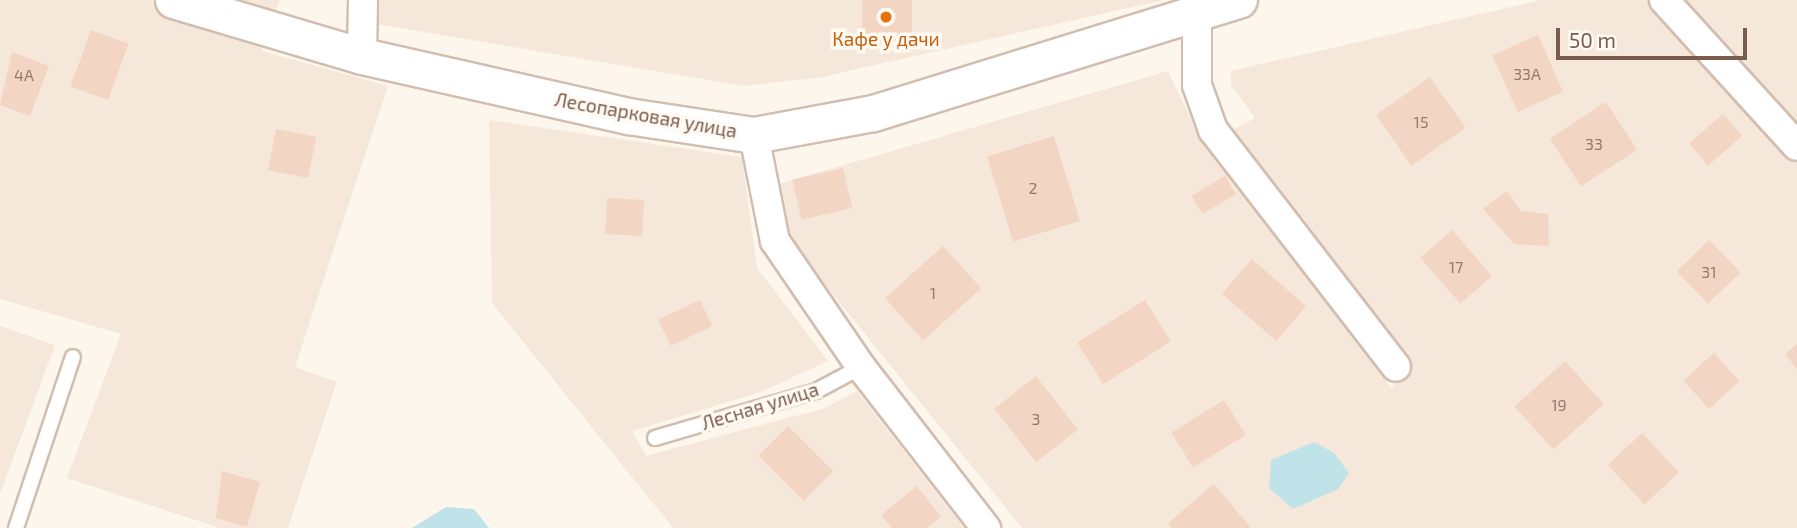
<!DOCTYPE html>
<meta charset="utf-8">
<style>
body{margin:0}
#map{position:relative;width:1797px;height:528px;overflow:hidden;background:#fdf6ec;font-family:"Exo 2",sans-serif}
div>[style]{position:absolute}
.residential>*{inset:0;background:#f5e8da}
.water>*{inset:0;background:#bfe3e8}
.building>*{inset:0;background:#f3d5c3;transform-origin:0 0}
.roads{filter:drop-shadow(2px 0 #d1beb0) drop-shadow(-2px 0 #d1beb0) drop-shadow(0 2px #d1beb0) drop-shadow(0 -2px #d1beb0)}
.service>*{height:14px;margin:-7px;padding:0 7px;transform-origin:7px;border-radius:7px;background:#fff}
.minor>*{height:28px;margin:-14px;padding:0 14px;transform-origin:14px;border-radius:14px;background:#fff}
.tertiary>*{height:35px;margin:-17.5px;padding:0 17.5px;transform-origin:17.5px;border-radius:17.5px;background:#fff}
.dots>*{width:19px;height:19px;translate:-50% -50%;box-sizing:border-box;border:4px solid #fffaf3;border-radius:50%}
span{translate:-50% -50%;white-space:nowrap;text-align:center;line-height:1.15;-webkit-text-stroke:7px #fffaf3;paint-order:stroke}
.number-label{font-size:16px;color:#987a6a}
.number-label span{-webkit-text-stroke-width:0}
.food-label{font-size:19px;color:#c56008}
.street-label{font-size:19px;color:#7a5c4d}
.scale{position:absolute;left:1556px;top:28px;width:191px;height:32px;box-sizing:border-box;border:4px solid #7a5c4d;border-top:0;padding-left:9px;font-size:21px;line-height:24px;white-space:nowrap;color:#7a5c4d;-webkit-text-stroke:5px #fffaf3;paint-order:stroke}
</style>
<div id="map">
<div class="residential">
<i style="clip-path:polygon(0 0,280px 0,262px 51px,388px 86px,295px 367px,337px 382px,288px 528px,220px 528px,67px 478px,121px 334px,0 299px)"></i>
<i style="clip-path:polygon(377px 0,1164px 0,822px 77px,745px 86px,376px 24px)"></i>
<i style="clip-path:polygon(1541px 0,1797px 0,1797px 528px,1022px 528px,792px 244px,778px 184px,1168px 71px,1195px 128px,1391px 388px,1412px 366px,1231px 131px,1255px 118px,1231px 85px,1231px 71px)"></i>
<i style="clip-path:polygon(489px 120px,742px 157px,757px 268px,828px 361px,761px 392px,632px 431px,646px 456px,825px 408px,857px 391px,964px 528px,673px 528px,492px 303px)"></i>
<i style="clip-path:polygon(0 326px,55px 345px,0 494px)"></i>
</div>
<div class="water">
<i style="clip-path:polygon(1314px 442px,1334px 453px,1349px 473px,1338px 489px,1293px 509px,1269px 488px,1271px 460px)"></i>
<i style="clip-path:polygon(446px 507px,474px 509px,489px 528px,412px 528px)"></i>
</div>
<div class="building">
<i style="left:862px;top:0;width:50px;height:35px"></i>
<i style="left:91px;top:30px;width:40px;height:60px;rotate:20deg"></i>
<i style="left:1538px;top:35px;width:62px;height:50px;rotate:66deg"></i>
<i style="clip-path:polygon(12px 52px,49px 66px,30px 116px,0 105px)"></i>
<i style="left:1430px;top:77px;width:62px;height:66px;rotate:55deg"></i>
<i style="left:1606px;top:102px;width:57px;height:67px;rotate:57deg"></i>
<i style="left:1723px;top:114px;width:29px;height:45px;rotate:49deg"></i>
<i style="left:276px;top:129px;width:41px;height:42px;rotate:11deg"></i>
<i style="left:1054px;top:136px;width:89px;height:70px;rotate:73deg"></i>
<i style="left:843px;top:168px;width:41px;height:52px;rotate:77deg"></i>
<i style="left:1225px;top:176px;width:21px;height:39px;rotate:59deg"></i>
<i style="clip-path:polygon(1507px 191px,1521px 211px,1548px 214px,1549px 246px,1514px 244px,1483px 209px)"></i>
<i style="left:607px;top:198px;width:37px;height:36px;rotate:3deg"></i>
<i style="left:1452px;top:230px;width:61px;height:42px;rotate:49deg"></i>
<i style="left:1709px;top:240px;width:45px;height:45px;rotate:46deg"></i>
<i style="left:943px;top:246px;width:57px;height:78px;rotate:48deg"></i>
<i style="left:1252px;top:259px;width:72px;height:46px;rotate:41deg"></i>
<i style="left:700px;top:300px;width:29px;height:46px;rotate:65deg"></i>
<i style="left:1145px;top:300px;width:49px;height:80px;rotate:58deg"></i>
<i style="clip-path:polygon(1797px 344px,1797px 369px,1785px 354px)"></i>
<i style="left:1714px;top:353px;width:38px;height:41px;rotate:48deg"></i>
<i style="left:1565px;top:361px;width:58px;height:68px;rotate:48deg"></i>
<i style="left:1036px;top:376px;width:68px;height:53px;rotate:52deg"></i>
<i style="left:1224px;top:400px;width:41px;height:62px;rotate:58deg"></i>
<i style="left:788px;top:426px;width:64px;height:42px;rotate:45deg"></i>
<i style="left:1642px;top:433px;width:54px;height:47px;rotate:47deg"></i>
<i style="clip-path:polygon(222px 471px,260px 482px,247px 527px,216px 518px)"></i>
<i style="clip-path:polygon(1214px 484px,1251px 528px,1172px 528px,1168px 523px)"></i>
<i style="clip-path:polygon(917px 486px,941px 517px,927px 528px,892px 528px,881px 515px)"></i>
</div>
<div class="roads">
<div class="service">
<i style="left:655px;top:438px;width:168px;rotate:-16.3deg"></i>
<i style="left:816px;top:391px;width:51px;rotate:-28.1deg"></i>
<i style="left:16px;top:528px;width:180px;rotate:-71.6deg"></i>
</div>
<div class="minor">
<i style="left:1197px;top:0;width:85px;rotate:90deg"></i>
<i style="left:1197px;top:85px;width:48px;rotate:70.4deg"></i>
<i style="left:1213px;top:130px;width:299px;rotate:52.3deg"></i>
<i style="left:1664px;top:0;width:197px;rotate:47.7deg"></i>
<i style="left:362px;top:56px;width:56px;rotate:-89deg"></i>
<i style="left:754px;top:135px;width:108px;rotate:78.8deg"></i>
<i style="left:775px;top:241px;width:153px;rotate:55.7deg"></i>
<i style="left:861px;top:367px;width:204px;rotate:52.2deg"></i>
</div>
<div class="tertiary">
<i style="left:173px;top:0;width:197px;rotate:16.5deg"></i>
<i style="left:362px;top:56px;width:273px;rotate:12.7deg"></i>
<i style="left:628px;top:116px;width:127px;rotate:8.6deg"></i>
<i style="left:754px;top:135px;width:121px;rotate:-10.5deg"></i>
<i style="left:873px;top:113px;width:383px;rotate:-17.2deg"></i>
</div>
</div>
<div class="dots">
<i style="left:886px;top:17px;background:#e8710a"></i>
</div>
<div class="number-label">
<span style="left:1527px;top:74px">33А</span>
<span style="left:24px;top:75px">4А</span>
<span style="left:1421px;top:122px">15</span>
<span style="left:1594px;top:144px">33</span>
<span style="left:1033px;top:188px">2</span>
<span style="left:1456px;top:267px">17</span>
<span style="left:1709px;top:272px">31</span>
<span style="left:933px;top:293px">1</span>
<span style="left:1559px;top:405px">19</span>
<span style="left:1036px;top:419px">3</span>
</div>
<div class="food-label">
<span style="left:886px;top:39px">Кафе у дачи</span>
</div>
<div class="street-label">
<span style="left:646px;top:115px;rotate:10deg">Лесопарковая улица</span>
<span style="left:760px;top:406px;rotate:-17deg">Лесная улица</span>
</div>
<div class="scale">50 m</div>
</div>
